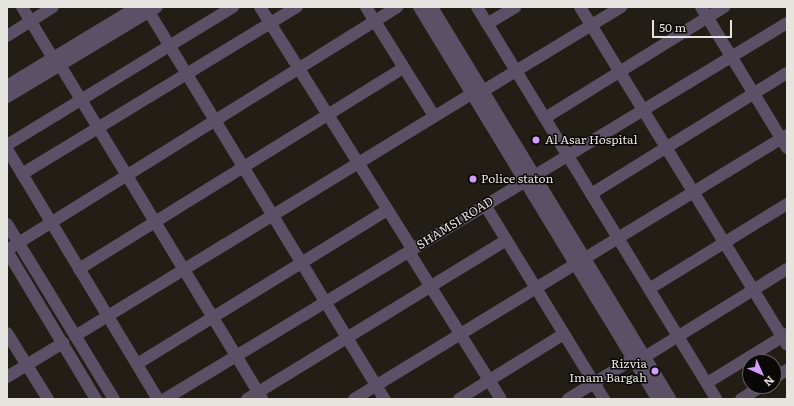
<!DOCTYPE html>
<style>
body{margin:0}
#map{position:relative;width:794px;height:406px;overflow:hidden;background:#221e16;font-family:Literata,serif}
div>[style]{position:absolute}
.minor>*{height:12px;margin:-6px;padding:0 6px;transform-origin:6px;border-radius:6px;background:#5c5066}
.dots>*{width:11px;height:11px;translate:-50% -50%;box-sizing:border-box;border:2px solid #0a0806;border-radius:50%}
span{translate:-50% -50%;white-space:nowrap;text-align:center;line-height:1.15;-webkit-text-stroke:3px #0a0806;paint-order:stroke}
.poi-label{font-size:12px;color:#e6e4de}
.left{translate:0 -50%;text-align:left}
.right{translate:-100% -50%;text-align:right}
.street-label{font-size:12px;color:#e6e4de}
.frame{position:absolute;inset:0;border:8px solid #e6e4de;pointer-events:none}
.north{position:absolute;left:742px;top:354px;width:40px;height:40px;box-sizing:border-box;background:#0a0806;border:1px solid #62605c;border-radius:50%;rotate:135deg;font-size:11px;font-weight:700;line-height:16px;text-align:center;color:#e6e4de}
.north::after{content:'';display:block;margin:auto;width:14px;height:18px;background:#d49cfc;clip-path:polygon(50% 0,100% 100%,50% 72%,0 100%)}
.scale{position:absolute;left:652px;top:20px;width:80px;height:18px;box-sizing:border-box;border:2px solid #e6e4de;border-top:0;padding-left:5px;font-size:12px;line-height:14px;white-space:nowrap;color:#e6e4de;-webkit-text-stroke:3px #0a0806;paint-order:stroke}
</style>
<div id="map">
<div class="minor">
<i style="left:22px;top:7px;width:60px;rotate:58.7deg"></i>
<i style="left:146px;top:7px;width:459px;rotate:58.7deg"></i>
<i style="left:260px;top:7px;width:287px;rotate:57.8deg"></i>
<i style="left:366px;top:7px;width:128px;rotate:58deg"></i>
<i style="left:419px;top:7px;width:459px;rotate:58.7deg"></i>
<i style="left:432px;top:7px;width:459px;rotate:58.7deg"></i>
<i style="left:477px;top:7px;width:459px;rotate:58.6deg"></i>
<i style="left:580px;top:7px;width:396px;rotate:58.5deg"></i>
<i style="left:701px;top:7px;width:165px;rotate:58.6deg"></i>
<i style="left:487px;top:24px;width:33px;rotate:-31deg"></i>
<i style="left:7px;top:36px;width:54px;rotate:-32.2deg"></i>
<i style="left:60px;top:65px;width:390px;rotate:58.8deg"></i>
<i style="left:7px;top:86px;width:152px;rotate:-31.3deg"></i>
<i style="left:483px;top:91px;width:162px;rotate:-31.3deg"></i>
<i style="left:7px;top:97px;width:175px;rotate:-31deg"></i>
<i style="left:545px;top:118px;width:211px;rotate:-31.8deg"></i>
<i style="left:7px;top:145px;width:265px;rotate:-31.4deg"></i>
<i style="left:7px;top:149px;width:292px;rotate:58.9deg"></i>
<i style="left:22px;top:174px;width:322px;rotate:-31.3deg"></i>
<i style="left:591px;top:194px;width:230px;rotate:-31.7deg"></i>
<i style="left:485px;top:205px;width:228px;rotate:58.5deg"></i>
<i style="left:7px;top:224px;width:205px;rotate:58.6deg"></i>
<i style="left:7px;top:250px;width:460px;rotate:-31.9deg"></i>
<i style="left:7px;top:251px;width:173px;rotate:59deg"></i>
<i style="left:409px;top:252px;width:173px;rotate:58deg"></i>
<i style="left:79px;top:269px;width:381px;rotate:-31.8deg"></i>
<i style="left:649px;top:289px;width:162px;rotate:-31.6deg"></i>
<i style="left:7px;top:333px;width:78px;rotate:58.2deg"></i>
<i style="left:75px;top:336px;width:465px;rotate:-31.4deg"></i>
<i style="left:638px;top:361px;width:175px;rotate:-31.7deg"></i>
<i style="left:137px;top:364px;width:294px;rotate:-31.6deg"></i>
<i style="left:7px;top:377px;width:66px;rotate:-31.3deg"></i>
<i style="left:774px;top:378px;width:15px;rotate:-32deg"></i>
<i style="left:707px;top:383px;width:94px;rotate:-31.5deg"></i>
<i style="left:165px;top:399px;width:727px;rotate:-31.15deg"></i>
<i style="left:247px;top:399px;width:304px;rotate:-31.5deg"></i>
<i style="left:354px;top:399px;width:507px;rotate:-31.37deg"></i>
<i style="left:459px;top:399px;width:123px;rotate:-31.8deg"></i>
<i style="left:568px;top:399px;width:76px;rotate:-31.6deg"></i>
<i style="left:741px;top:399px;width:25px;rotate:-32deg"></i>
</div>
<div class="dots">
<i style="left:536px;top:140px;background:#d49cfc"></i>
<i style="left:473px;top:179px;background:#d49cfc"></i>
<i style="left:655px;top:371px;background:#d49cfc"></i>
</div>
<div class="poi-label">
<span class="left" style="left:545px;top:140px">Al Asar Hospital</span>
<span class="left" style="left:481px;top:179px">Police staton</span>
<span class="right" style="left:647px;top:371px">Rizvia<br>Imam Bargah</span>
</div>
<div class="street-label">
<span style="left:455px;top:223px;rotate:-32deg">SHAMSI ROAD</span>
</div>
<div class="frame"></div>
<div class="north">N</div>
<div class="scale">50 m</div>
</div>
